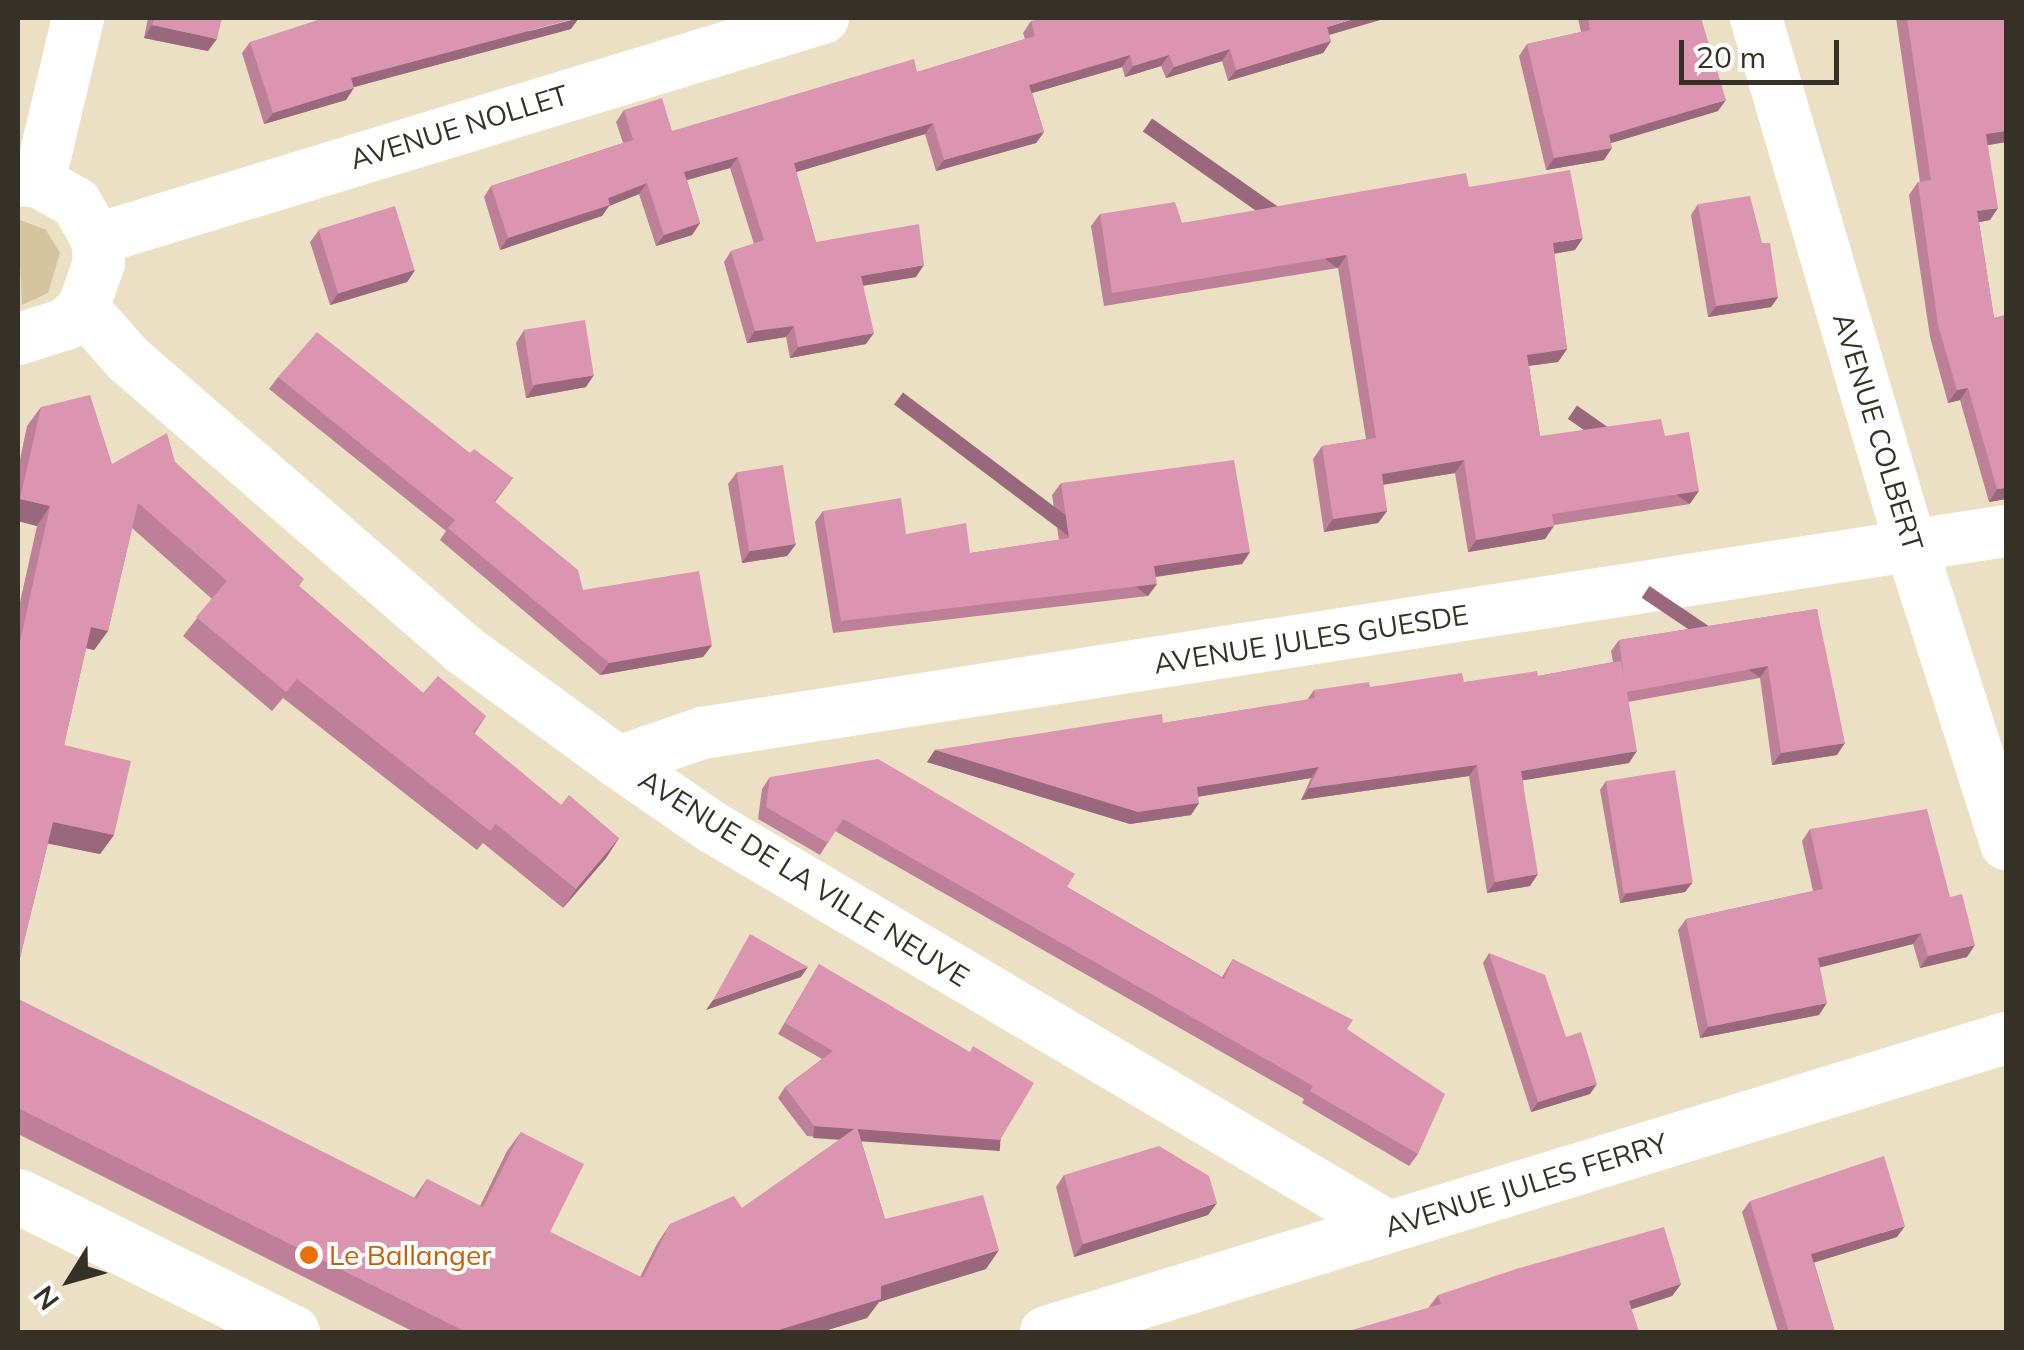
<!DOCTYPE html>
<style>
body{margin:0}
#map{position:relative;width:2024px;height:1350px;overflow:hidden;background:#ece0c4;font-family:Mulish,sans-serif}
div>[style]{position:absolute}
.green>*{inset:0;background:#d5c49e}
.street>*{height:52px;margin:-26px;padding:0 26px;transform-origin:26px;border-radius:26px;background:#fff}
.secondary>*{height:55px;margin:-27.5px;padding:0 27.5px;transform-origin:27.5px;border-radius:27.5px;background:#fff}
.wall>*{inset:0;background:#bd8098}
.shaded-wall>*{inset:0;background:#9a687c;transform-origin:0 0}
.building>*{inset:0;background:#dc95b1;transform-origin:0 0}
.dots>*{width:28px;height:28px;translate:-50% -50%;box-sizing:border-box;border:5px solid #fff;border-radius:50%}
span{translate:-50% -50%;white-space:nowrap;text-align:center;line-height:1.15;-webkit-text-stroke:8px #fff;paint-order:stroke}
.street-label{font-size:28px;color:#353126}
.food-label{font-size:28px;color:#c56008}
.left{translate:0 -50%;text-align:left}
.frame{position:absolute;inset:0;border:20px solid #353126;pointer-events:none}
.north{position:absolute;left:20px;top:1230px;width:100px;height:100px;-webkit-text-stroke:8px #fff;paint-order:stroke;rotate:233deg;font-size:28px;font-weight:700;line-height:40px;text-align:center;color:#353126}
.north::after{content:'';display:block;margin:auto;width:35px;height:45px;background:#353126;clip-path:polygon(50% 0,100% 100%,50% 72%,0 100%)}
.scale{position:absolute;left:1679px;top:40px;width:160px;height:45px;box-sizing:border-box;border:5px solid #353126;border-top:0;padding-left:12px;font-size:30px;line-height:35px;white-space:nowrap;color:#353126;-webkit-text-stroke:8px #fff;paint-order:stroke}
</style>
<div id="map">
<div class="green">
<i style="clip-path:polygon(18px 219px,46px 230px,60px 253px,48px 293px,22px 305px)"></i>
</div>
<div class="street">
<i style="left:1756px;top:18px;width:550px;rotate:73.64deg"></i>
<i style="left:1911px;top:546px;width:313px;rotate:72.3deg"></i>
<i style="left:18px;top:180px;width:21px;rotate:5deg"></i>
<i style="left:39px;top:182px;width:43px;rotate:29.6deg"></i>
<i style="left:76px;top:203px;width:42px;rotate:59.7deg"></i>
<i style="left:97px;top:239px;width:24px;rotate:85deg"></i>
<i style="left:99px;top:263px;width:48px;rotate:109.6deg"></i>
<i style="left:83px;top:308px;width:23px;rotate:137deg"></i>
<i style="left:66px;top:324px;width:50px;rotate:162.6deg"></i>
<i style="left:39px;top:182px;width:169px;rotate:-76.6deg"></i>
<i style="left:97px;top:239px;width:759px;rotate:-16.93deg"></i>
<i style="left:83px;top:308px;width:68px;rotate:48.6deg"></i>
<i style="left:128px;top:359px;width:444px;rotate:40.9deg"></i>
<i style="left:464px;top:650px;width:190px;rotate:36deg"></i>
<i style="left:618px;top:762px;width:114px;rotate:34.7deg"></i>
<i style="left:712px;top:827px;width:786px;rotate:30.58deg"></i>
<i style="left:618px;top:762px;width:89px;rotate:-19deg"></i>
<i style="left:702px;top:733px;width:1320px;rotate:-8.81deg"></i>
<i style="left:1046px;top:1332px;width:1004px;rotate:-17.03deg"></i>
</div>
<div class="secondary">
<i style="left:18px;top:1196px;width:306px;rotate:26.4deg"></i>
</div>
<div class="wall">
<i style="clip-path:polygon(148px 18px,222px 18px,208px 51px,144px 38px)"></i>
<i style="clip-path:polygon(1578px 18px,1701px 18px,1718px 111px,1611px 143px,1604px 160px,1546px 170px,1519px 56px,1527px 44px,1581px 32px)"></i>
<i style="clip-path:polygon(1896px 18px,2006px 18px,2006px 142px,1988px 145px,1990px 220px,1979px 222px,1994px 318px,2006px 315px,2006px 499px,1989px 502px,1960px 400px,1948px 403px,1930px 337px,1909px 195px,1918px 182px,1920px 182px)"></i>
<i style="clip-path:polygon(1031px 21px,1329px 35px,1331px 41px,1323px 53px,1228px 81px,1222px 61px,1166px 78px,1161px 66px,1125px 77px,1122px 67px,1032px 93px,1044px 132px,1036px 143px,936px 171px,925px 134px,796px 172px,816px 242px,916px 277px,863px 286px,866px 344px,790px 358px,786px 337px,747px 343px,724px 262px,731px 251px,754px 244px,730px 168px,687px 180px,700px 223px,692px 235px,656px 246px,639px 194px,609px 206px,602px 216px,500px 250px,484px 197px,491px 186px,623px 143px,616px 122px,624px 110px,672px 131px,917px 72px,1025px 39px,1023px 33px)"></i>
<i style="clip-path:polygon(571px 29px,354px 87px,346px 100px,264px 124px,242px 53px,250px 42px)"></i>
<i style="clip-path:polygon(1469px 187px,1575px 250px,1554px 254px,1567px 349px,1558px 362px,1529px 366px,1540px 436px,1665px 436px,1690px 504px,1554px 525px,1545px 539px,1468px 552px,1455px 473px,1383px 485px,1387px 511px,1378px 523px,1324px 532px,1313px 459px,1322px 446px,1366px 439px,1338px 268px,1104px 306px,1091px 226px,1100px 214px,1182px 223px)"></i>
<i style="clip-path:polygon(1698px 204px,1778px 297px,1771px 307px,1708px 317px,1691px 215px)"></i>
<i style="clip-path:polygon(319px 230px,415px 270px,407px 282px,330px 305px,310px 242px)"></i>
<i style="clip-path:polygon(524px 330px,586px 387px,526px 398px,516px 343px)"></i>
<i style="clip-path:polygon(278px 377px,470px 453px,513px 478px,495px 502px,583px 590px,712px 645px,703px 657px,600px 675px,440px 540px,446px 531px,269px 389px)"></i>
<i style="clip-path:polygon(41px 407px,112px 464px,175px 462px,299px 586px,423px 693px,486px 716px,474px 734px,561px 805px,619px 838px,606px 858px,563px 908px,483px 843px,477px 850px,283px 698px,272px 711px,183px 636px,212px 599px,132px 528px,108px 631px,94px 650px,86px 648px,64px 745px,114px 835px,100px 854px,48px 843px,18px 966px,18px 611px,37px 526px,18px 521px,18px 469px,27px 426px)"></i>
<i style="clip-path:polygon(737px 472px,796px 544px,787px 556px,742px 563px,728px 484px)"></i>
<i style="clip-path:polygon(1061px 483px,1250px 552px,1242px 564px,1156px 577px,1148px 596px,833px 633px,815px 522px,823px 511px,970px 553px,1059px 540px,1052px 495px)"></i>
<i style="clip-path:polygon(1817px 609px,1837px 755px,1772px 765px,1760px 678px,1628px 702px,1629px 763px,1523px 780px,1530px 886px,1487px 893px,1469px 776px,1301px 800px,1311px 778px,1198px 797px,1191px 815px,1130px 824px,927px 762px,935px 750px,1163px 723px,1307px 700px,1314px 690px,1464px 682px,1538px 676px,1613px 662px,1611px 651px,1619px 640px)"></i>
<i style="clip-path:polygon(770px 777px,1067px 887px,1222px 977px,1233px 959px,1347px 1029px,1418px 1154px,1409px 1166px,1302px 1103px,1304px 1099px,835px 831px,820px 855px,758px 819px,762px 789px)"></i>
<i style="clip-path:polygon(1606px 781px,1692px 883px,1685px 892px,1620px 903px,1600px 790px)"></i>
<i style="clip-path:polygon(1810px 829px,1950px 897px,1967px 957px,1920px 968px,1913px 944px,1820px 967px,1819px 1015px,1700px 1038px,1678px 930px,1686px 919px,1813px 891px,1802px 841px)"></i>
<i style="clip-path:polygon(1489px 953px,1566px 1037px,1590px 1094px,1531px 1112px,1483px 963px)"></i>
<i style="clip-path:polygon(819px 964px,1000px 1140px,993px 1150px,861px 1140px,885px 1219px,986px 1269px,879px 1302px,867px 1318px,821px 1332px,414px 1332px,18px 1134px,18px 999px,414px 1198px,427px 1179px,480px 1206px,507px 1151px,521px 1132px,550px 1232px,640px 1277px,657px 1244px,670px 1224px,742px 1208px,841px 1139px,807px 1136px,778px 1098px,785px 1087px,822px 1059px,778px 1034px)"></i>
<i style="clip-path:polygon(1064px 1175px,1208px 1215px,1074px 1257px,1056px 1187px)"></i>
<i style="clip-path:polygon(1750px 1201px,1897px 1237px,1814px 1262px,1835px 1332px,1778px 1332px,1742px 1212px)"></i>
<i style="clip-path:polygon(1681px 1284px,1672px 1296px,1631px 1309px,1429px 1307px,1438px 1295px)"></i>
</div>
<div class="shaded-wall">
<i style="clip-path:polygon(579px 18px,571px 29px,343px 90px,351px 78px)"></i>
<i style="clip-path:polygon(1357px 18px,1387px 18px,1319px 38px,1327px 27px)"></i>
<i style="clip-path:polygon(152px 25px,217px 39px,208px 51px,144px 38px)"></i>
<i style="clip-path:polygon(1331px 41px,1323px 53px,1228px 81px,1236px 70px)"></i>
<i style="clip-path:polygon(1230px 49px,1222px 61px,1166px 78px,1174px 67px)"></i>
<i style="clip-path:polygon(1130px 55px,1122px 67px,1022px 96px,1029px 85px)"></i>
<i style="clip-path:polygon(1169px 55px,1161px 66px,1125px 77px,1133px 66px)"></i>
<i style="clip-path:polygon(354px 88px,346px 100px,264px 124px,273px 113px)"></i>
<i style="clip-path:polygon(1726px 100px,1718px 111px,1601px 146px,1609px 135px)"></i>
<i style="clip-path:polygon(933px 123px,925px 134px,786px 175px,794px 163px)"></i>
<i style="clip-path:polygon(2006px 131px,2006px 142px,1977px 147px,1986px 134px)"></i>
<i style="clip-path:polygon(1044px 132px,1036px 143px,936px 171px,944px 160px)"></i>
<i style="clip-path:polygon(1612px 148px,1604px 160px,1546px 170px,1554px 158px)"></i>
<i style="clip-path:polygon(738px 157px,730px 168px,676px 183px,684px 172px)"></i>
<i style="clip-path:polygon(647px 183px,639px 194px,609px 206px,602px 216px,500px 250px,508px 238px)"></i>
<i style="clip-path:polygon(1998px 208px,1990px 220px,1969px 224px,1977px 211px)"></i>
<i style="clip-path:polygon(700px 223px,692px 235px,656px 246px,664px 235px)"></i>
<i style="clip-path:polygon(1583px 238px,1575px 250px,1544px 255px,1553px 243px)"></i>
<i style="left:1347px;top:255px;width:16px;height:238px;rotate:125deg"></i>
<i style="clip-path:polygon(924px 265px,916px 277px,853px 287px,861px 276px)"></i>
<i style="clip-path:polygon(415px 270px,407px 282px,330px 305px,338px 293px)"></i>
<i style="clip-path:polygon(1778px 297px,1771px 307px,1708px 317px,1716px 306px)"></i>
<i style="clip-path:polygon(794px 326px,786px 337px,747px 343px,755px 331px)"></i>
<i style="clip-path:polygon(874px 333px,866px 344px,790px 358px,798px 347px)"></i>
<i style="clip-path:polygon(1567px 349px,1558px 362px,1518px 367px,1527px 355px)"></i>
<i style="clip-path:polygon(594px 375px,586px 387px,526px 398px,535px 385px)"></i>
<i style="clip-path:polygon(1968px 388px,1960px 400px,1948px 403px,1957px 390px)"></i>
<i style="clip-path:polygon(1464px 460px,1455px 473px,1373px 486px,1382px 474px)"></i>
<i style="clip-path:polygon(2006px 488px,2006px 499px,1989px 502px,1997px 489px)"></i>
<i style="left:1699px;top:491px;width:16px;height:149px;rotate:125deg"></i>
<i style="clip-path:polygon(20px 499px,50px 506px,37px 526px,18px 521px,18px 502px)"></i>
<i style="clip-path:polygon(1387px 511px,1378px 523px,1324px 532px,1333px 519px)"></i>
<i style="clip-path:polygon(1554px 526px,1545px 539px,1468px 552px,1476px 540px)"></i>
<i style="clip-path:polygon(796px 544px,787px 556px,742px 563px,750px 551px)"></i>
<i style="clip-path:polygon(1250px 552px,1242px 564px,1146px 578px,1154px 566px)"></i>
<i style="left:1157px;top:584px;width:15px;height:318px;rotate:127deg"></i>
<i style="clip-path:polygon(91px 627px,108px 631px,94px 650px,77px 646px)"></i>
<i style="clip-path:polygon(712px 645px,703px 657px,600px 675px,609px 663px)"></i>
<i style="left:1768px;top:666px;width:14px;height:143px;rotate:124deg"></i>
<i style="clip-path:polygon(1845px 743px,1837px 755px,1772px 765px,1781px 753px)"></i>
<i style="clip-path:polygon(935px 750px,1199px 803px,1191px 815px,1130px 824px,927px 762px)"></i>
<i style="clip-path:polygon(1637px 751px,1629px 763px,1513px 782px,1521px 771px)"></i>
<i style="clip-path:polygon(1477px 765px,1469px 776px,1301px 800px,1309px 788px)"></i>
<i style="clip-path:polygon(1319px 767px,1311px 778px,1189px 798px,1197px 787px)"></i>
<i style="clip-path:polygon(53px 822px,114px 835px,100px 854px,40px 842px)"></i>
<i style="clip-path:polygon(619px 838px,606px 858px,563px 908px,576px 889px)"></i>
<i style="clip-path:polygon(1538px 874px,1530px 886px,1487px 893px,1495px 882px)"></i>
<i style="clip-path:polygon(1692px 883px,1685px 892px,1620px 903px,1626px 894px)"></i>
<i style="clip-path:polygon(1921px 933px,1913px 944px,1810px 970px,1818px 958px)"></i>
<i style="clip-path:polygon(1975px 945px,1967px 957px,1920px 968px,1928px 956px)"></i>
<i style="clip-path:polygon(808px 967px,801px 977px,706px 1010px,713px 1000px)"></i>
<i style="clip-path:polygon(1827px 1003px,1819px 1015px,1700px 1038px,1708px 1027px)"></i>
<i style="clip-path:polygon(1597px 1084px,1590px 1094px,1531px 1112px,1538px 1102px)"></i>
<i style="left:814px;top:1126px;width:187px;height:12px;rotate:4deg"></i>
<i style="clip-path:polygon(1217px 1203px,1208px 1215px,1074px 1257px,1083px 1244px)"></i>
<i style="clip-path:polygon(1905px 1226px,1897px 1237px,1803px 1266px,1811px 1254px)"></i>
<i style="clip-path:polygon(999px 1250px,986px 1269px,879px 1302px,867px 1318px,821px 1332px,772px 1332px,881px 1286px)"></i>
<i style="clip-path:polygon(1681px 1284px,1672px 1296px,1620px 1313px,1629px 1301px)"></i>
</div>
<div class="building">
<i style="clip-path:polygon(154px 18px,222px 18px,217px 39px,152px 25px)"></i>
<i style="clip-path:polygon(324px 18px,577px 18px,351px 78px,354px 88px,273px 113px,250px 42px)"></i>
<i style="clip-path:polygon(1044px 18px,1357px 18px,1327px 27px,1331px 41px,1236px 70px,1230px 49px,1174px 67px,1169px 55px,1133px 66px,1130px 55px,1029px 85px,1044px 132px,944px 160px,933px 123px,794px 163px,816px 242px,919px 224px,924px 265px,861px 276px,874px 333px,798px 347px,794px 326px,755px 331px,731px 251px,764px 240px,738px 157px,684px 172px,700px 223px,664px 235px,647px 183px,608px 198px,610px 205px,508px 238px,491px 186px,633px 140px,624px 110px,662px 98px,672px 131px,914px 59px,917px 72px,1035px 36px,1031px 21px)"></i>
<i style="clip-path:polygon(1588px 18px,1701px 18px,1726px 100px,1609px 135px,1612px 148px,1554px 158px,1527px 44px,1590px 30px)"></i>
<i style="clip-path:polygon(1907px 18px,2006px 18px,2006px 131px,1986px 134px,1998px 208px,1977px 211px,1994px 318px,2006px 315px,2006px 488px,1997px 489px,1968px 388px,1957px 390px,1938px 325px,1918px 182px,1931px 180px)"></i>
<i style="clip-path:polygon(1570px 170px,1583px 238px,1553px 243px,1567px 349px,1527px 355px,1540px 436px,1661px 419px,1665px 436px,1689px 432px,1699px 491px,1552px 514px,1554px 526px,1476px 540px,1464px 460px,1382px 474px,1380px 459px,1387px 511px,1333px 519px,1322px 446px,1376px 438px,1347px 255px,1112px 293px,1100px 214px,1175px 202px,1182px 223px,1466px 173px,1469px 187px)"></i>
<i style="clip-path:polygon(1750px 196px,1762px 243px,1770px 243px,1778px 297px,1716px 306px,1698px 204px)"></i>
<i style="left:395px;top:206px;width:67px;height:80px;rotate:73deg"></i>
<i style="left:585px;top:320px;width:56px;height:62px;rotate:81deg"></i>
<i style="clip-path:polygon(317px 332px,470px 453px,474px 449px,513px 478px,494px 501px,578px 570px,583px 590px,699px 571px,712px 645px,609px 663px,448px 528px,455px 520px,278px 377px)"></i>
<i style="clip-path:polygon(90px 395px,112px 464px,167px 433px,175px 462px,304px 579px,299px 586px,423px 693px,438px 676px,486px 716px,473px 732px,561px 805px,569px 795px,619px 838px,576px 889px,496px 824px,490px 831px,297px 679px,286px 692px,196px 617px,227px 581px,138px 503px,108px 631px,91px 627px,64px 745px,131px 761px,114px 835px,53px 822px,18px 966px,18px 651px,50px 506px,20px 499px,41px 407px)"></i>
<i style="clip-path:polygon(1234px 460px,1250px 552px,1154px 566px,1157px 584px,841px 621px,823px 511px,901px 498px,906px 534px,966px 523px,970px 553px,1069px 538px,1061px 483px)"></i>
<i style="left:783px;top:465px;width:80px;height:47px;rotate:81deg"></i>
<i style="clip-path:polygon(1817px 609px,1845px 743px,1781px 753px,1768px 666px,1627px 692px,1637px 751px,1521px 771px,1538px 874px,1495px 882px,1477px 765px,1309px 788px,1319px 767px,1197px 787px,1199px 803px,1138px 812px,935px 750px,1162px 714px,1163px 723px,1315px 698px,1314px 690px,1369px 682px,1370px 687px,1462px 673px,1464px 682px,1537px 671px,1538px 676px,1621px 661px,1624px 677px,1619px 640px)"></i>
<i style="clip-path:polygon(878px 759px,1075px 874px,1067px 887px,1224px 979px,1233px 959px,1353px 1020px,1347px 1029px,1445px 1094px,1418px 1154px,1310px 1091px,1313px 1086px,843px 819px,828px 843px,766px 807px,770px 777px)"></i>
<i style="left:1675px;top:770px;width:114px;height:70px;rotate:81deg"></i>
<i style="clip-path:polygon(1927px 809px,1950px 897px,1962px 894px,1975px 945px,1928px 956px,1921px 933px,1818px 958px,1827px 1003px,1708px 1027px,1686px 919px,1823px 889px,1810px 829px)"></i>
<i style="clip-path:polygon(750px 934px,808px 967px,713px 1000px)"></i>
<i style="clip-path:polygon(1489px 953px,1545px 975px,1566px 1037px,1581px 1032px,1597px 1084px,1538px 1102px)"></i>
<i style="clip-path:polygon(819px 964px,970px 1052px,973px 1046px,1034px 1083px,1000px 1140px,858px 1129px,857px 1127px,855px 1129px,814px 1126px,785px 1087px,833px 1051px,785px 1023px)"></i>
<i style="clip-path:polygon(18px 999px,417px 1199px,427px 1179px,483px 1207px,521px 1132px,584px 1164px,550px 1232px,643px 1278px,670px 1224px,734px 1196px,742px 1208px,857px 1127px,885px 1219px,983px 1195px,999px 1250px,881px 1286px,881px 1299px,772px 1332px,466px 1332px,18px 1108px)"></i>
<i style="clip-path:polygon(1159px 1146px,1209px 1176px,1217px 1203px,1083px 1244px,1064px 1175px)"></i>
<i style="clip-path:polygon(1884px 1156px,1905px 1226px,1811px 1254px,1835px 1332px,1789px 1332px,1750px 1201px)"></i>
<i style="clip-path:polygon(1664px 1227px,1681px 1284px,1629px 1301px,1639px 1332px,1345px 1332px,1441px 1304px,1438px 1295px,1516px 1269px)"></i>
</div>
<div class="dots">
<i style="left:309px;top:1255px;background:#e8710a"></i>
</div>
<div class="street-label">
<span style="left:459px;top:127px;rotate:-17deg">AVENUE NOLLET</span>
<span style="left:1878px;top:432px;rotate:73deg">AVENUE COLBERT</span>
<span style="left:1311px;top:639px;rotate:-9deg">AVENUE JULES GUESDE</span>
<span style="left:804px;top:878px;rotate:32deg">AVENUE DE LA VILLE NEUVE</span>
<span style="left:1526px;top:1185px;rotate:-17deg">AVENUE JULES FERRY</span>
</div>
<div class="food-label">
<span class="left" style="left:329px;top:1255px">Le Ballanger</span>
</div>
<div class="frame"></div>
<div class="north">N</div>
<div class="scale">20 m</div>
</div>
